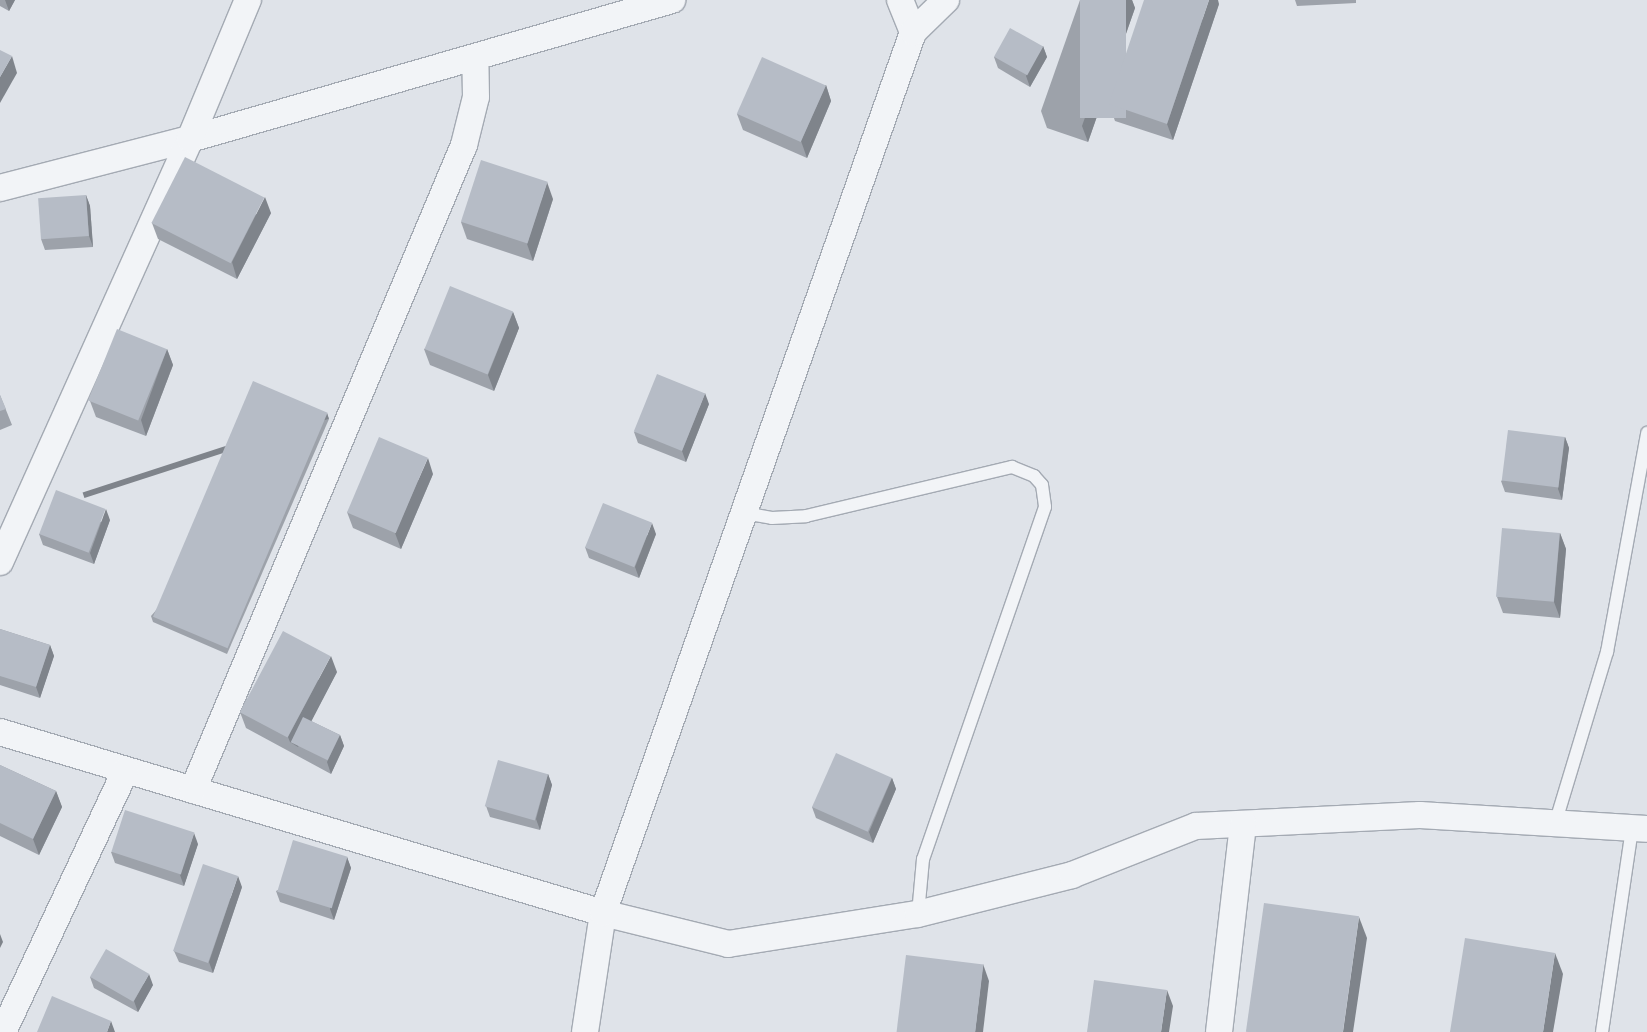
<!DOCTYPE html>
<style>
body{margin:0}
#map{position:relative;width:1647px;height:1032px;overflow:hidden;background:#dfe3e9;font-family:Figtree,sans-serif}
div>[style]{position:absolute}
.roads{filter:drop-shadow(1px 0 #a4aab3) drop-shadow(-1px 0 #a4aab3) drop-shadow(0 1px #a4aab3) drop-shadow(0 -1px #a4aab3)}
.lane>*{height:12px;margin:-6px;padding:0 6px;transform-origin:6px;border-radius:6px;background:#f2f4f7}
.street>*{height:26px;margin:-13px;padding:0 13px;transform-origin:13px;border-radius:13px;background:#f2f4f7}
.wall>*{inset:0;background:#9da2aa}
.shaded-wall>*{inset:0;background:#7f848b;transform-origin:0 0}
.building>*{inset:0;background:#b6bcc6;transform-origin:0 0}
span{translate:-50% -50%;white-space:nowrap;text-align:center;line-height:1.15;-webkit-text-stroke:5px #eff2f7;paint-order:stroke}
</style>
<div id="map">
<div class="roads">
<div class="lane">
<i style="left:744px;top:513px;width:28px;rotate:10deg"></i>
<i style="left:772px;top:518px;width:34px;rotate:-3deg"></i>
<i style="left:806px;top:516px;width:212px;rotate:-13.4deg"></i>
<i style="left:1012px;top:467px;width:24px;rotate:22deg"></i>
<i style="left:1034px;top:476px;width:12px;rotate:48deg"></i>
<i style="left:1042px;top:485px;width:22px;rotate:82deg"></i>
<i style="left:1045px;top:507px;width:373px;rotate:109.1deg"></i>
<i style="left:923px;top:859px;width:55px;rotate:95.2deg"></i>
<i style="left:1555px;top:824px;width:180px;rotate:-73.2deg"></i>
<i style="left:1607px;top:652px;width:223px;rotate:-79.6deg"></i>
<i style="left:1602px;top:1032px;width:206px;rotate:-81.6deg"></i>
</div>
<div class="street">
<i style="left:900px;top:0;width:35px;rotate:68deg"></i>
<i style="left:0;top:188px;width:196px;rotate:-14.5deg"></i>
<i style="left:190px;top:139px;width:502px;rotate:-16.09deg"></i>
<i style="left:0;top:562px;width:464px;rotate:-65.8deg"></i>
<i style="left:190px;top:139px;width:151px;rotate:-67.4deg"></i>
<i style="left:0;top:732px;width:630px;rotate:16.71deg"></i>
<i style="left:603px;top:913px;width:129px;rotate:13.9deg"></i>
<i style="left:728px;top:944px;width:192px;rotate:-9deg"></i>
<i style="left:918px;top:914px;width:159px;rotate:-14.2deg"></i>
<i style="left:1072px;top:875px;width:133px;rotate:-21.6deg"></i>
<i style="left:1196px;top:826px;width:224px;rotate:-2.8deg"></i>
<i style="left:1420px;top:815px;width:227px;rotate:3.5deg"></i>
<i style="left:193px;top:790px;width:700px;rotate:-67.21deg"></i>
<i style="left:464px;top:145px;width:49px;rotate:-76deg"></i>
<i style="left:476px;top:97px;width:39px;rotate:-91deg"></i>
<i style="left:3px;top:1032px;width:289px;rotate:-64.9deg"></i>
<i style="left:585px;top:1032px;width:120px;rotate:-81.4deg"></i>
<i style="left:603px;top:913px;width:934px;rotate:-70.61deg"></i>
<i style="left:913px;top:32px;width:46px;rotate:-44.1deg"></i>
<i style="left:1219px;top:1032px;width:209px;rotate:-83.4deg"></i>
</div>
</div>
<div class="wall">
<i style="clip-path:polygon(0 0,15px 0,9px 11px,0 6px)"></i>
<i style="clip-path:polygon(1080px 0,1132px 0,1135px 8px,1088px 142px,1047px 128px,1041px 111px)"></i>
<i style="clip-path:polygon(1295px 0,1356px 0,1356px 3px,1297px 6px)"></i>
<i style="clip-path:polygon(1219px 4px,1173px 140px,1115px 121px,1109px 104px)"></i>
<i style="clip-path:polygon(1043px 46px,1047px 57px,1030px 87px,998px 68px,994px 57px)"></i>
<i style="clip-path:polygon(826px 85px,831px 101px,807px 158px,743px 130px,737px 114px)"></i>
<i style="clip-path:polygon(86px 195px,90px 206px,93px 247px,45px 250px,41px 239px)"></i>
<i style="clip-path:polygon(553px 199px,533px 261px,467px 239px,461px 222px)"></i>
<i style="clip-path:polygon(271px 213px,237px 279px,158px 239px,152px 223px)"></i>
<i style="clip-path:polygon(513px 312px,519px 328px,494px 391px,430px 365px,424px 349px)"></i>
<i style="clip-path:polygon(167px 349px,173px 365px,146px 436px,96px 417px,90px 401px)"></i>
<i style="clip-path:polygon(0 395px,12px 425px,0 430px)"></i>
<i style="clip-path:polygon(709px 404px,686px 462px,638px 443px,634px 432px)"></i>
<i style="clip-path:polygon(327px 413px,329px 419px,227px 654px,153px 622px,151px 616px)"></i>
<i style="clip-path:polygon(1565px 437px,1569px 448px,1562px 500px,1505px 492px,1501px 481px)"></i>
<i style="clip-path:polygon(433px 474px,401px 549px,353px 528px,347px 512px)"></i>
<i style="clip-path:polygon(110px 520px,94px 564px,43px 545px,39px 534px)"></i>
<i style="clip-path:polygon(1560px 533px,1566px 549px,1560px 618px,1503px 613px,1497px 597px)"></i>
<i style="clip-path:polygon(656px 534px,639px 578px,589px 558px,585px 547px)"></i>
<i style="clip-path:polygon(0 629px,50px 645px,54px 656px,40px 698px,0 685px)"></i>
<i style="clip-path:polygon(337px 672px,311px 721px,340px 735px,344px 746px,331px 774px,246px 728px,240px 712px)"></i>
<i style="clip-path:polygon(0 765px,56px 791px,62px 807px,39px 855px,0 836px)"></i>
<i style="clip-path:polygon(548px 774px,552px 785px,540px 830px,490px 817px,486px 806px)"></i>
<i style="clip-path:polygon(892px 778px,896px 789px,873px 843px,816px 818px,812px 807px)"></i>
<i style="clip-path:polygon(198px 844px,184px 886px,115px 863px,111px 852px)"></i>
<i style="clip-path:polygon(347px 857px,351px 868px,334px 920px,280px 902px,276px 891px)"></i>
<i style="clip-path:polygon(242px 887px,213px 973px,179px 962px,174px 951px)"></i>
<i style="clip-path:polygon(90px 977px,153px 985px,138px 1012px,94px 988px)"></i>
</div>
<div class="shaded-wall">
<i style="clip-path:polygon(5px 0,15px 0,9px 11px)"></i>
<i style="clip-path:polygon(1126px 0,1132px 0,1135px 8px,1088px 142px,1082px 126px)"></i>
<i style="clip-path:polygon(1209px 0,1218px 0,1219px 4px,1173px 140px,1167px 124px)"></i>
<i style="clip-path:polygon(1043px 46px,1047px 57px,1030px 87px,1026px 76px)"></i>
<i style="clip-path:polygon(12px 56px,17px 73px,0 103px,0 77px)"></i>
<i style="clip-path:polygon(826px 85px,831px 101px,807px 158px,801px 141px)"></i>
<i style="clip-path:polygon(547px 182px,553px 199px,533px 261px,527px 244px)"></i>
<i style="clip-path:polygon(86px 195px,90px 206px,93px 247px,89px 236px)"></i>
<i style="clip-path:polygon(265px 197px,271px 213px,237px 279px,232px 262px)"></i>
<i style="clip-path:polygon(513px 312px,519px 328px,494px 391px,488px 375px)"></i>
<i style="clip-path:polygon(167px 349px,173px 365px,146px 436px,141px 420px)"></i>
<i style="clip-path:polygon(705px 393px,709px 404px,686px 462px,682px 451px)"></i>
<i style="left:327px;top:413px;width:6px;height:257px;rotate:72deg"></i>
<i style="clip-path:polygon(1565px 437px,1569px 448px,1562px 500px,1558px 489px)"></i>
<i style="clip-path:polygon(428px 458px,433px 474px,401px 549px,395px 533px)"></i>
<i style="clip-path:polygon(106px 509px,110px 520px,94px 564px,90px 553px)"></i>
<i style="clip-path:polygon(652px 523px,656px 534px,639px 578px,635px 567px)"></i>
<i style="clip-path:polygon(1560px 533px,1566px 549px,1560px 618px,1554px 602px)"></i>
<i style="clip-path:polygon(50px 645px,54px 656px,40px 698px,36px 687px)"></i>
<i style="clip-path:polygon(331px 656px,337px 672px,298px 747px,290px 742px,288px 737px)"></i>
<i style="clip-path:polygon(340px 735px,344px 746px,331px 774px,327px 762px)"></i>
<i style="clip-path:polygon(548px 774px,552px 785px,540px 830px,536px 819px)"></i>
<i style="clip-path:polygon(892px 778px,896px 789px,873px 843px,869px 832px)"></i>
<i style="clip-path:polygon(56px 791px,62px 807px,39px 855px,33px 839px)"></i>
<i style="clip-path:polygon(194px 833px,198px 844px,184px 886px,180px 875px)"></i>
<i style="clip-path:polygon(347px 857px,351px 868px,334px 920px,330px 909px)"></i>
<i style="clip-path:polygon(238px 876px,242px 887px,213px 973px,209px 962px)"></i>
<i style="clip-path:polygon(1359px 917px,1367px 938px,1353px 1032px,1343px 1032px)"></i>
<i style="clip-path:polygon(0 934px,3px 942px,0 948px)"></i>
<i style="clip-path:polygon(1555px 953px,1563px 974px,1553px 1032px,1543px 1032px)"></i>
<i style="clip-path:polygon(983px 964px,989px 981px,983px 1032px,975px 1032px)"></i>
<i style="clip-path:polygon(149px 974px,153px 985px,138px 1012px,134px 1001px)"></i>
<i style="clip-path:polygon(1167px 990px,1173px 1006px,1169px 1032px,1161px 1032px)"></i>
<i style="clip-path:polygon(111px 1021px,115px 1032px,107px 1032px)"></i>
</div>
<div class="building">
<i style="left:1080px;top:0;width:46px;height:118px"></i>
<i style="clip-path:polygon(1144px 0,1209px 0,1167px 124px,1109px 104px)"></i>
<i style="left:1010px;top:28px;width:38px;height:33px;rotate:29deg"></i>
<i style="clip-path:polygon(0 50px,12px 56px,0 77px)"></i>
<i style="left:762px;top:57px;width:70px;height:62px;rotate:24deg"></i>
<i style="left:185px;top:157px;width:89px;height:74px;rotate:27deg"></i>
<i style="left:481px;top:160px;width:70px;height:65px;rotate:18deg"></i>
<i style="left:86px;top:195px;width:41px;height:48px;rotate:86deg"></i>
<i style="left:450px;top:286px;width:68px;height:68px;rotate:22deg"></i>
<i style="left:117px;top:329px;width:54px;height:77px;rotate:22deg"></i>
<i style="left:657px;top:374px;width:52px;height:62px;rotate:22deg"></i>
<i style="left:253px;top:381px;width:81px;height:256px;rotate:23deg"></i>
<i style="clip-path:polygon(0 395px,6px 409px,0 411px)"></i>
<i style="left:1508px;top:430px;width:57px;height:51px;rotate:7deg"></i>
<i style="left:379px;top:437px;width:53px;height:82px;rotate:23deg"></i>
<i style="left:56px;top:490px;width:53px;height:47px;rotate:21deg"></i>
<i style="left:603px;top:503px;width:53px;height:48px;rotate:22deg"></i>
<i style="left:1502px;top:528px;width:58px;height:69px;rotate:5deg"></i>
<i style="clip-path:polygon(0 629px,50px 645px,36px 687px,0 676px)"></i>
<i style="left:283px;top:631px;width:54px;height:92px;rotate:28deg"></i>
<i style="left:303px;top:717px;width:41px;height:28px;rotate:26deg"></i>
<i style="left:836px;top:753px;width:61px;height:59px;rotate:24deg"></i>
<i style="left:498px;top:760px;width:52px;height:48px;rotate:16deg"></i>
<i style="clip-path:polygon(0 765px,56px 791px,33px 839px,0 823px)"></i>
<i style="left:125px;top:810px;width:73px;height:44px;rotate:18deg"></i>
<i style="left:293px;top:840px;width:57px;height:54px;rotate:17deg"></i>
<i style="left:203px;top:864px;width:37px;height:92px;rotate:19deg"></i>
<i style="left:1264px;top:903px;width:96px;height:130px;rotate:8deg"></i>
<i style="clip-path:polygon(1465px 938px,1555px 953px,1543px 1032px,1450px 1032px)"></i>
<i style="left:106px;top:949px;width:50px;height:32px;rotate:30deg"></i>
<i style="left:906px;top:955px;width:78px;height:78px;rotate:7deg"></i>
<i style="clip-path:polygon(1094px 980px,1167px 990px,1161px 1032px,1087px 1032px)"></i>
<i style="clip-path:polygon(52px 996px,111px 1021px,107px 1032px,37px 1032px)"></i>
</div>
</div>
